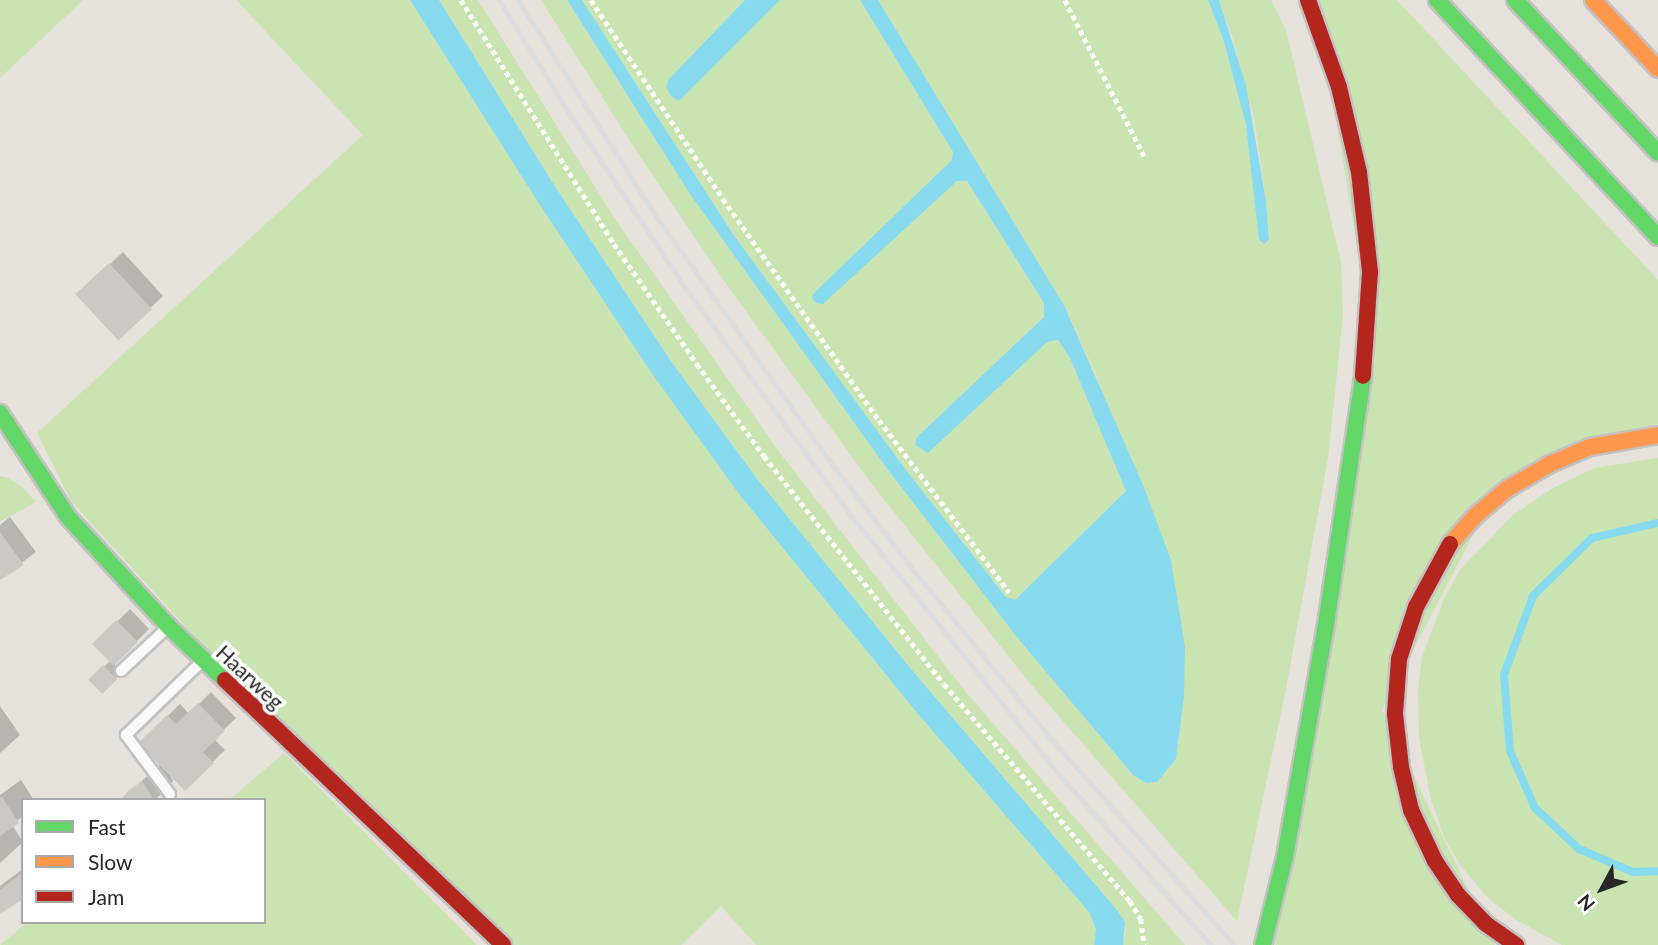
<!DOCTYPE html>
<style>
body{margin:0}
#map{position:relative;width:1658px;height:945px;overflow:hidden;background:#e6e1db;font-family:Lato,sans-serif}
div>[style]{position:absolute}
.green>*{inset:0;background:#c9e4b0}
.water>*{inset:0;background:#88daef}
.shadow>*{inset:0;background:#0003}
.stream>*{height:8px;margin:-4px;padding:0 4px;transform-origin:4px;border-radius:4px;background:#88daef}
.building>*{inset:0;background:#ccc9c5;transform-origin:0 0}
.path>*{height:4.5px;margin-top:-2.25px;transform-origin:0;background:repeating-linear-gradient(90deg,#fbfafa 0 5px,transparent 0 8.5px)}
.roads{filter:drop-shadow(2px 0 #c3c1c2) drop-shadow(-2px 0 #c3c1c2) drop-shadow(0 2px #c3c1c2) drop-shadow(0 -2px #c3c1c2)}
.lane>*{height:10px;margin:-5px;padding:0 5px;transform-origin:5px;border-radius:5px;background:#fbfafa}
.fast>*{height:16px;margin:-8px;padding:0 8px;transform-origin:8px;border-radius:8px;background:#63d668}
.slow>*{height:16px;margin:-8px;padding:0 8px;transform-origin:8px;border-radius:8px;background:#ff974d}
.jam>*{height:16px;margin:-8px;padding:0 8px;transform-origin:8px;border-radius:8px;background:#b3261e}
.rail>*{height:5px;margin:-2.5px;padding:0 2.5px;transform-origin:2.5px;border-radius:2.5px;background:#dcdbdd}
span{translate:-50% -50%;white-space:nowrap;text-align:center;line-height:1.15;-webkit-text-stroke:7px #fff;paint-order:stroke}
.street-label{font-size:21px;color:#272727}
.legend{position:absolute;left:21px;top:798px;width:245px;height:126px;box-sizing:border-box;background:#fff;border:2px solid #a9a9a9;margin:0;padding:9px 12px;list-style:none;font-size:21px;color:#272727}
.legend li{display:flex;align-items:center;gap:14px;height:35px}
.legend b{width:35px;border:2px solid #a9a9a9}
.north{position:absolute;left:1567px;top:854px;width:70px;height:70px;-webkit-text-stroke:5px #fff;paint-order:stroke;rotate:229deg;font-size:19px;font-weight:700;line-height:28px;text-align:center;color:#272727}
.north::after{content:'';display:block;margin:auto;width:24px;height:32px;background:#272727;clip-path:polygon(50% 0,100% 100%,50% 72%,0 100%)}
</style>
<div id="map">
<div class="green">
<i style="clip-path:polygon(0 0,83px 0,0 78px)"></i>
<i style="clip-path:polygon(236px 0,410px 0,739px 494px,918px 714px,1089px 912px,1096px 929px,1094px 945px,756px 945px,721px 906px,681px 945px,513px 945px,204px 647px,71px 501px,37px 433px,363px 135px)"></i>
<i style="clip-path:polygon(439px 0,478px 0,615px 219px,780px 453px,965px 691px,1185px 945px,1123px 945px,1126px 928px,1117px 910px,911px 669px,758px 480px,673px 364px,556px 188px)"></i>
<i style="clip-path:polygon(541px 0,567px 0,690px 194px,888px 470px,1020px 641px,1133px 775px,1146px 783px,1157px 782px,1176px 759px,1184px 697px,1097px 377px,1064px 305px,878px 0,1208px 0,1224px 42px,1246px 125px,1262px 244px,1269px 240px,1266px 201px,1255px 123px,1233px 39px,1219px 0,1271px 0,1286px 30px,1341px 262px,1343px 317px,1328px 458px,1285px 694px,1237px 921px,1029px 682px,871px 483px,729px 288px,637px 152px)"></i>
<i style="clip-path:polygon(582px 0,745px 0,669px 79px,679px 101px,780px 0,860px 0,953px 152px,952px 161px,813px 294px,812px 299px,957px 181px,967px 181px,1044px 303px,1044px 317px,916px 438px,915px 445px,1047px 342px,1058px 340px,1070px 358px,1127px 492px,1015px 600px,1006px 597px,906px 470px,733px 234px)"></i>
<i style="clip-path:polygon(1317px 0,1397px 0,1658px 280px,1658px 424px,1501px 481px,1382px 710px,1495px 945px,1274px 945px,1375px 358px)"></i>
<i style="clip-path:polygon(1658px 458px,1658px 945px,1562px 945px,1516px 920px,1487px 897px,1461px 866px,1445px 839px,1431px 800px,1419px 738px,1418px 689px,1422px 657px,1443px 601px,1460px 570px,1513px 515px,1553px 488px,1594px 468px)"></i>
<i style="clip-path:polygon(0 476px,8px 478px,22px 487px,36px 502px,0 522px)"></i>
<i style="clip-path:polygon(284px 753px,477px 945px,0 945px,28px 922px,264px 922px,264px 800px,229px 800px)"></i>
</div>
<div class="water">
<i style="clip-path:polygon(410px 0,439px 0,556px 188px,673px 364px,758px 480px,911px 669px,1117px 910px,1125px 922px,1123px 945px,1094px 945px,1096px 929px,1089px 912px,918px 714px,739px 494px,653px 375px,538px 202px)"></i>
<i style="clip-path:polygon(567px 0,582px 0,733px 234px,906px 470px,1006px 597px,1015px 600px,1126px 491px,1070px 358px,1058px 340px,1047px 342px,928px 453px,915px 445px,916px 438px,1044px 317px,1044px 303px,967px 181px,957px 181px,823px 304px,816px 303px,812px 298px,813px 294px,952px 160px,953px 152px,860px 0,878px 0,1064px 305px,1143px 485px,1171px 560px,1185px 647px,1184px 697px,1176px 759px,1157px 782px,1146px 783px,1133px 775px,1020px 641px,888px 470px,690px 194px)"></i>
<i style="clip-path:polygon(745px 0,780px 0,679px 101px,671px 96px,666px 87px,669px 79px)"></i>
<i style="clip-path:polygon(1208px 0,1219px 0,1246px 85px,1266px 201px,1269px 240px,1264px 244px,1259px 240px,1246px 125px,1224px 42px)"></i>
</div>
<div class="shadow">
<i style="clip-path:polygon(123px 252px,163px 296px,119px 338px,90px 283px)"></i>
<i style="clip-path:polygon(10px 517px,36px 552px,0 579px,0 525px)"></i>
<i style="clip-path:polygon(130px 609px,149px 629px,114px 664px,122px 672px,101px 692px,90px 680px,111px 660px,95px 643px)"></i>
<i style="clip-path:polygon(211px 692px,236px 718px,214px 739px,225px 750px,185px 789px,169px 773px,173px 781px,155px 800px,120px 800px,161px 764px,140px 743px,180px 704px,189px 714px)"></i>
<i style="clip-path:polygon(0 706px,20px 735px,0 753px)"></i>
<i style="clip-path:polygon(21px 780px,34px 800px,23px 800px,23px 816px,12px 825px,23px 842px,0 863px,0 795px)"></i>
<i style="clip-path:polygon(23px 869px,23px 894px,0 911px,0 886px)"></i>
</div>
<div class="stream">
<i style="left:1658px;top:523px;width:68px;rotate:167.2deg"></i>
<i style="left:1592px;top:538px;width:83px;rotate:135.5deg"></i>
<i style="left:1533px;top:596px;width:84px;rotate:110.2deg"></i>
<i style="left:1504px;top:675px;width:76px;rotate:85.5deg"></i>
<i style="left:1510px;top:751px;width:62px;rotate:66.3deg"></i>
<i style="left:1535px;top:808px;width:60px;rotate:43deg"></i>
<i style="left:1579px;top:849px;width:59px;rotate:23.1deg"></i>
<i style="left:1633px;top:872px;width:25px;rotate:-2deg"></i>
</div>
<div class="building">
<i style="left:109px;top:263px;width:63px;height:46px;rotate:47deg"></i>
<i style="clip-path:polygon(0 532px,24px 565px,0 580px)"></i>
<i style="left:116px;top:620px;width:31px;height:34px;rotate:45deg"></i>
<i style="left:103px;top:665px;width:20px;height:21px;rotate:45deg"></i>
<i style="clip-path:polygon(198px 703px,225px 731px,203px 752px,214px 763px,185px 791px,138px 743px,167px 715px,176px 724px)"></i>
<i style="clip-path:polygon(142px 781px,154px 800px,121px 800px,129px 790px)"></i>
<i style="clip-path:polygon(2px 797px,19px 823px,0 836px,0 798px)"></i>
<i style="clip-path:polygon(23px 872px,23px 899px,0 914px,0 890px)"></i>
</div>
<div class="path">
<i style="left:461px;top:0;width:288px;rotate:57.9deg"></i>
<i style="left:614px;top:244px;width:146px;rotate:55.3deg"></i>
<i style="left:697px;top:364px;width:114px;rotate:53.9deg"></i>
<i style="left:764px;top:456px;width:290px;rotate:51.7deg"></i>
<i style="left:944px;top:684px;width:286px;rotate:49.4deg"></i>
<i style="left:1130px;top:901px;width:21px;rotate:59deg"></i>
<i style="left:1141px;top:919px;width:26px;rotate:83deg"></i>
<i style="left:591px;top:0;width:239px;rotate:56.4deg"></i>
<i style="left:723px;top:199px;width:271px;rotate:54.8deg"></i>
<i style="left:879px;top:420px;width:216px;rotate:52.9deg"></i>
<i style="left:1065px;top:0;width:175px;rotate:63.1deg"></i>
</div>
<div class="roads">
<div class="lane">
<i style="left:121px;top:671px;width:63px;rotate:-43.1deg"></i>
<i style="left:170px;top:794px;width:74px;rotate:-126.7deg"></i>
<i style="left:126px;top:735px;width:106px;rotate:-44.2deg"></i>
</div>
<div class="fast">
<i style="left:1437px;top:0;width:324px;rotate:47deg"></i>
<i style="left:1515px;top:0;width:209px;rotate:46.9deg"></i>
<i style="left:0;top:413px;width:124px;rotate:56.8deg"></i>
<i style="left:68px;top:517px;width:149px;rotate:47.4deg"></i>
<i style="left:169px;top:627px;width:77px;rotate:43.4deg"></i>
<i style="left:1263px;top:945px;width:91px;rotate:-76deg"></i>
<i style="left:1285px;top:857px;width:243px;rotate:-80deg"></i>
<i style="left:1327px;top:618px;width:245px;rotate:-81.5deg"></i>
</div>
<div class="slow">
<i style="left:1593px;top:0;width:95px;rotate:46.7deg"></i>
<i style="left:1450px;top:544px;width:38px;rotate:-48deg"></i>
<i style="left:1475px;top:516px;width:42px;rotate:-40.2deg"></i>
<i style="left:1507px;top:489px;width:50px;rotate:-30.2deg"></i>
<i style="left:1550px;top:464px;width:43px;rotate:-23deg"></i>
<i style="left:1590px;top:447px;width:69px;rotate:-10deg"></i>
</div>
<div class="jam">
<i style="left:1308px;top:0;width:92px;rotate:70.4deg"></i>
<i style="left:1339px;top:87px;width:87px;rotate:76.8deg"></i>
<i style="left:1359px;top:172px;width:101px;rotate:83.7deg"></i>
<i style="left:1370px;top:272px;width:104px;rotate:93.9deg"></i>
<i style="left:1450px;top:544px;width:72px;rotate:118.4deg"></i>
<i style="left:1416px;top:607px;width:55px;rotate:108.1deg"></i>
<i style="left:1399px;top:659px;width:55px;rotate:94.2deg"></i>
<i style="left:1395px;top:714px;width:53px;rotate:83.5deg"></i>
<i style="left:1401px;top:767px;width:44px;rotate:76.9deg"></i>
<i style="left:1411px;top:810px;width:56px;rotate:64.8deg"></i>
<i style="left:1435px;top:861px;width:41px;rotate:55.9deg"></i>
<i style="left:1458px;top:895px;width:40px;rotate:46deg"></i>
<i style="left:1486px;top:924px;width:37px;rotate:35deg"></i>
<i style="left:225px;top:680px;width:384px;rotate:43.6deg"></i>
</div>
</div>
<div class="rail">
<i style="left:499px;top:0;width:126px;rotate:58.3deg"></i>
<i style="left:565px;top:107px;width:215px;rotate:56.4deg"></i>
<i style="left:684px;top:286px;width:286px;rotate:54deg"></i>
<i style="left:852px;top:517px;width:335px;rotate:51.2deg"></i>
<i style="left:1062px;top:778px;width:224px;rotate:48.3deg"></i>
<i style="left:518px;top:0;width:248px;rotate:57.5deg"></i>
<i style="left:651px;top:209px;width:308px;rotate:54.7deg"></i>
<i style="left:829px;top:460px;width:140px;rotate:52.6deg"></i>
<i style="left:914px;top:571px;width:209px;rotate:50.8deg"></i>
<i style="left:1046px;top:733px;width:283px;rotate:48.4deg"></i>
</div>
<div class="street-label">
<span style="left:250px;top:677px;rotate:43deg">Haarweg</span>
</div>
<ul class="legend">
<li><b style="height:9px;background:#63d668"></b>Fast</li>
<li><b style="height:9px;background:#ff974d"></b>Slow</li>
<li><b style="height:9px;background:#b3261e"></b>Jam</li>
</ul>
<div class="north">N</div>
</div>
